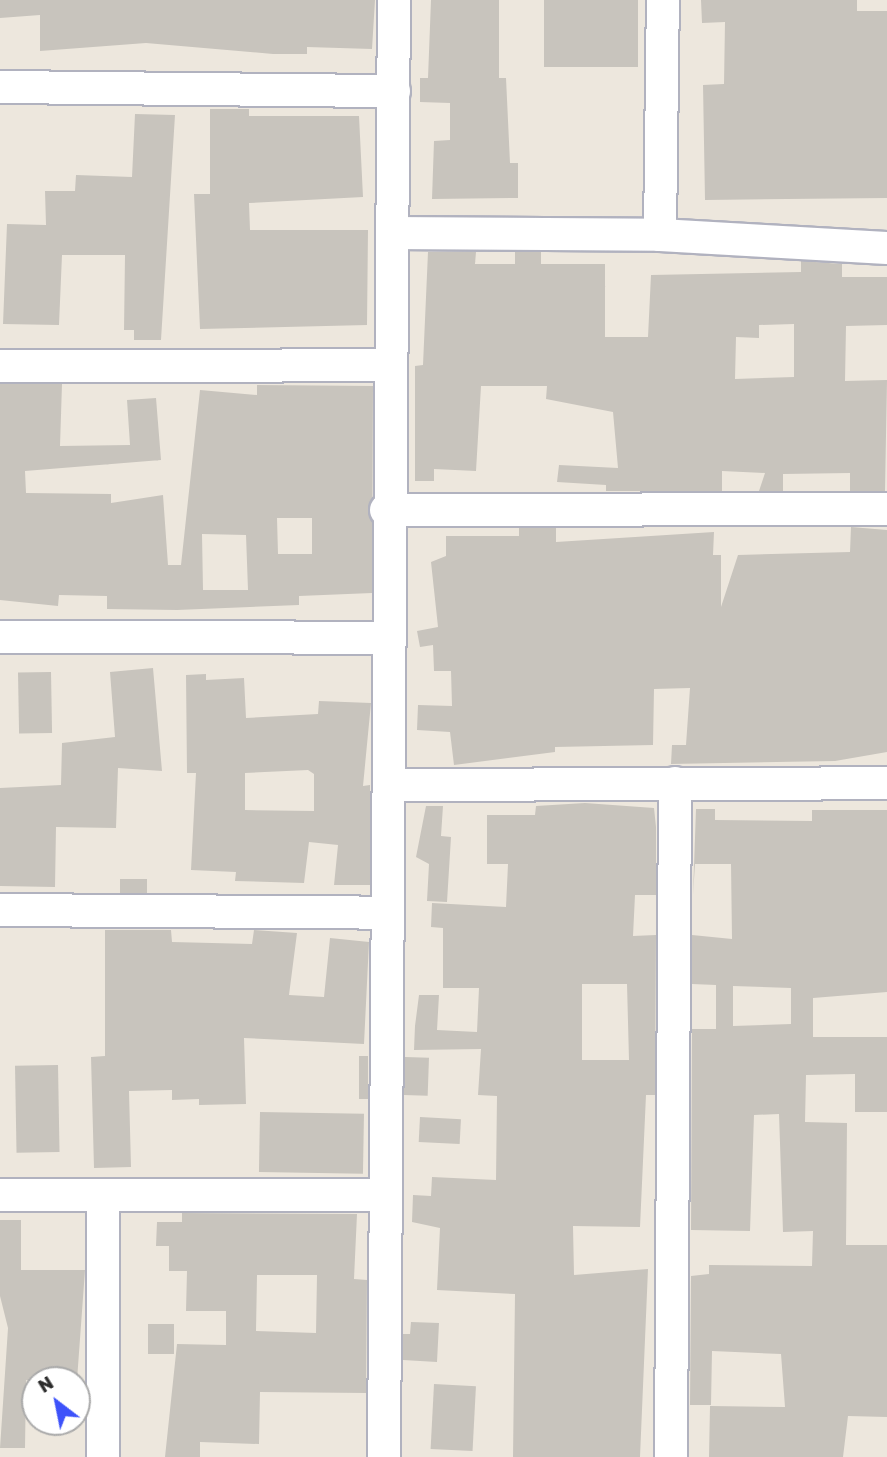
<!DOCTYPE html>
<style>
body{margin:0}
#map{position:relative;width:887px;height:1457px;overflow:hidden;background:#ede7dd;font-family:Rubik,sans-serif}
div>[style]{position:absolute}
.building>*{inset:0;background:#c8c4bd;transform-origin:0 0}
.roads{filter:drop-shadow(2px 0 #b1b2bf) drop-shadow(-2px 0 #b1b2bf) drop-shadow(0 2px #b1b2bf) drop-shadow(0 -2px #b1b2bf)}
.minor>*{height:32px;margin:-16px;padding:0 16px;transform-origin:16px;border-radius:16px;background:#fff}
span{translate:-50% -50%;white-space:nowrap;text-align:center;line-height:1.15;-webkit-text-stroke:5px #fff;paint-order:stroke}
.north{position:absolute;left:21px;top:1366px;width:70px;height:70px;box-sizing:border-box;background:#fff;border:2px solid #aaa;border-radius:50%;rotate:328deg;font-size:19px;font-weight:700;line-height:28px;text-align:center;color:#2b2b2b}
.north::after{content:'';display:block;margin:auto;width:24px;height:32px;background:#3d52fa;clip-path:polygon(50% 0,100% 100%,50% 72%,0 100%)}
</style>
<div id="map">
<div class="building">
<i style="clip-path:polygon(0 0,375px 0,372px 49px,307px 47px,307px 54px,273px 54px,146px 43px,40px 51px,40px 15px,0 18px)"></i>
<i style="clip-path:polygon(431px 0,499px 0,499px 78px,506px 78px,510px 163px,518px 163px,518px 198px,432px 199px,434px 141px,450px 140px,450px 103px,420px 102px,420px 78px,428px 78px)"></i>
<i style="left:544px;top:0;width:94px;height:67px"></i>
<i style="clip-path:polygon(701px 0,857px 0,857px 11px,887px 11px,887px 198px,705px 200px,703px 85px,724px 84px,725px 22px,702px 23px)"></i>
<i style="clip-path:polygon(210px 109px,249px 109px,249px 116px,359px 116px,363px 197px,249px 203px,250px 230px,368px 230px,367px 325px,200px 329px,194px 194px,210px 194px)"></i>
<i style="clip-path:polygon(135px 114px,175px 115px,161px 340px,134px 340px,134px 330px,124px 330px,125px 255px,62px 255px,59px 325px,3px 324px,7px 224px,46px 225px,45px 191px,75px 191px,76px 175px,132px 177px)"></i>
<i style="clip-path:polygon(evenodd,428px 252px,476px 252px,475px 264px,515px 264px,515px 252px,541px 252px,541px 264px,605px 264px,605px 337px,648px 337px,651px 275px,801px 272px,801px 261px,842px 264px,842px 277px,887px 277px,887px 325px,846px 326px,845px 381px,887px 380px,885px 491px,850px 491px,850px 473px,783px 474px,783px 491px,759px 491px,765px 473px,722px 471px,722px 491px,606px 491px,606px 485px,557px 482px,559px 465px,618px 468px,613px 412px,546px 399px,547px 386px,481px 386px,476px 471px,434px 469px,434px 481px,415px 481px,415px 366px,423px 365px,428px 252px,794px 324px,794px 377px,735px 379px,736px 337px,759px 338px,759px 325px,794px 324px)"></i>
<i style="clip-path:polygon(evenodd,0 384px,62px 384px,60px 446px,130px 445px,127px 400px,156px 398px,161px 460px,25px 471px,26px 493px,111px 494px,111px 503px,163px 495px,168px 565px,181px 565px,200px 390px,257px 395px,257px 385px,373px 386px,372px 593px,299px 596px,299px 605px,177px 610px,107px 609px,107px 596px,59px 595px,58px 606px,0 600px,0 384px,277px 518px,312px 518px,312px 554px,278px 554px,277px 518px,0 384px,202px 534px,246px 535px,248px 590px,203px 590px,202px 534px)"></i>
<i style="clip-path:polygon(851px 527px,887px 530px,887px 752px,835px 761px,671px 764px,672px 745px,686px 745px,690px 688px,654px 689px,653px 745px,555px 747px,555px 752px,454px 765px,450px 732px,417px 730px,418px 705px,452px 706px,451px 671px,434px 671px,433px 645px,420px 647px,417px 631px,438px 627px,431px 562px,446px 556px,446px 536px,519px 536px,519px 528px,556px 528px,556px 542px,714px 532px,713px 555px,721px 555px,721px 607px,738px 555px,850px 552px)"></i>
<i style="clip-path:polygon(153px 668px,162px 771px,118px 768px,116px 828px,56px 827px,55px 887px,0 886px,0 788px,61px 785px,62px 743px,115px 737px,110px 672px)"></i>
<i style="left:51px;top:672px;width:61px;height:33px;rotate:89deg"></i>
<i style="clip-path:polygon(evenodd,206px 674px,206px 680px,244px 678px,246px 718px,318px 714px,319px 701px,371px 703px,363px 786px,370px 785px,370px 885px,334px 885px,338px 845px,309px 842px,304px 883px,235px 881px,236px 872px,191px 870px,196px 773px,187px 773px,186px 675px,206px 674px,308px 770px,314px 774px,314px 811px,245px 810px,245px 773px,308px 770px)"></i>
<i style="clip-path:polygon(evenodd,585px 803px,654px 808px,656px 827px,656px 895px,635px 895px,633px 936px,656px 935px,655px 1095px,646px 1095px,640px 1227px,573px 1226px,574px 1275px,648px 1269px,640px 1457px,513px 1457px,515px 1294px,437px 1290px,440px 1228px,412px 1222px,413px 1195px,431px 1196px,432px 1177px,496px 1180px,497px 1096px,478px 1095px,481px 1049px,414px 1050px,415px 1026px,419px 995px,439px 995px,437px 1030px,477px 1032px,479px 988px,443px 988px,443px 928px,431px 927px,432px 903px,506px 907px,508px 864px,487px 864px,487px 815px,535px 815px,536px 806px,585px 803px,582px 984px,627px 984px,629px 1060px,582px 1060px,582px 984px)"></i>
<i style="clip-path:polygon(426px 806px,443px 806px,441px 836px,451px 837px,447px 902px,427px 901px,429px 864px,416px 857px)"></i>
<i style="clip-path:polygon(evenodd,696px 809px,715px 809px,715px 820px,812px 821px,812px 810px,887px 810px,887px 992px,813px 998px,813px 1037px,887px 1037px,887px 1112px,855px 1112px,855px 1074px,806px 1075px,805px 1122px,847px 1123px,846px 1245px,887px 1245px,887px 1417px,848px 1416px,843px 1457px,709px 1457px,710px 1406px,785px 1407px,781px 1354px,712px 1351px,711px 1405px,690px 1405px,691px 1276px,709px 1274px,709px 1265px,812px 1266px,813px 1231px,783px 1232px,779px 1114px,754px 1115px,750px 1231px,691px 1230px,692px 1029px,716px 1029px,716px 985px,692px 984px,692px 935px,732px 939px,731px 864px,695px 864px,693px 895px,696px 809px,733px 986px,791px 988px,791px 1024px,733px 1026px,733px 986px)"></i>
<i style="left:120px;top:879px;width:27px;height:14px"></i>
<i style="clip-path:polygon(105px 930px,171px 930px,172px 942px,252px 944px,254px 930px,297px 933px,289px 995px,324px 997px,330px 938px,369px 942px,364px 1044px,244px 1038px,246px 1104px,199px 1105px,199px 1099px,172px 1100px,172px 1090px,129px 1091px,131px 1167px,94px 1168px,91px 1057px,105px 1056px)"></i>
<i style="left:359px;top:1056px;width:9px;height:43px"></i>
<i style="left:405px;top:1057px;width:24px;height:38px;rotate:2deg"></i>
<i style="left:58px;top:1065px;width:87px;height:43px;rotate:89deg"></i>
<i style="left:260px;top:1112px;width:104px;height:60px;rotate:1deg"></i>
<i style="left:420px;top:1117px;width:41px;height:25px;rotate:3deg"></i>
<i style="clip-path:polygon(evenodd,182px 1213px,357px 1214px,354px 1279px,367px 1280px,366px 1393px,260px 1392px,259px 1444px,200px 1442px,200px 1457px,165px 1457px,177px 1344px,226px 1345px,226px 1311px,186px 1311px,187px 1271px,169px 1271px,169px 1246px,156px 1246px,157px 1222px,182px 1222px,182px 1213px,257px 1275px,317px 1275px,316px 1333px,256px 1331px,257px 1275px)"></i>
<i style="clip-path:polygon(0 1220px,21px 1220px,21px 1270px,85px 1270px,77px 1380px,26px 1380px,25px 1448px,0 1448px,8px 1328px,0 1296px)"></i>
<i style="clip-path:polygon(411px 1322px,439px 1323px,437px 1362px,403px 1360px,403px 1334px,410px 1334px)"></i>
<i style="left:148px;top:1324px;width:26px;height:30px"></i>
<i style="left:434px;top:1384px;width:42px;height:65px;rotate:3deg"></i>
</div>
<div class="roads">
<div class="minor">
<i style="left:0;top:87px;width:394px;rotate:0.6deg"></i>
<i style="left:392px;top:233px;width:268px;rotate:0.4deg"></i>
<i style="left:660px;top:235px;width:227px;rotate:3.3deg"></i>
<i style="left:660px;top:235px;width:235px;rotate:-89.3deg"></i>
<i style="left:0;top:366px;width:390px;rotate:-0.1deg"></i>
<i style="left:386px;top:510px;width:501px;rotate:-0.11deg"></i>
<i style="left:0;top:637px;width:386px;rotate:0.1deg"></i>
<i style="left:393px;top:785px;width:494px;rotate:-0.2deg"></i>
<i style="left:0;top:910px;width:388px;rotate:0.4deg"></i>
<i style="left:0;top:1195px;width:385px"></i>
<i style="left:103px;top:1457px;width:260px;rotate:-90deg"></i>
<i style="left:384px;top:1457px;width:1457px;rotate:-89.61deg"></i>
<i style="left:671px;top:1457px;width:674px;rotate:-89.66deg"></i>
</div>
</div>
<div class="north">N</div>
</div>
